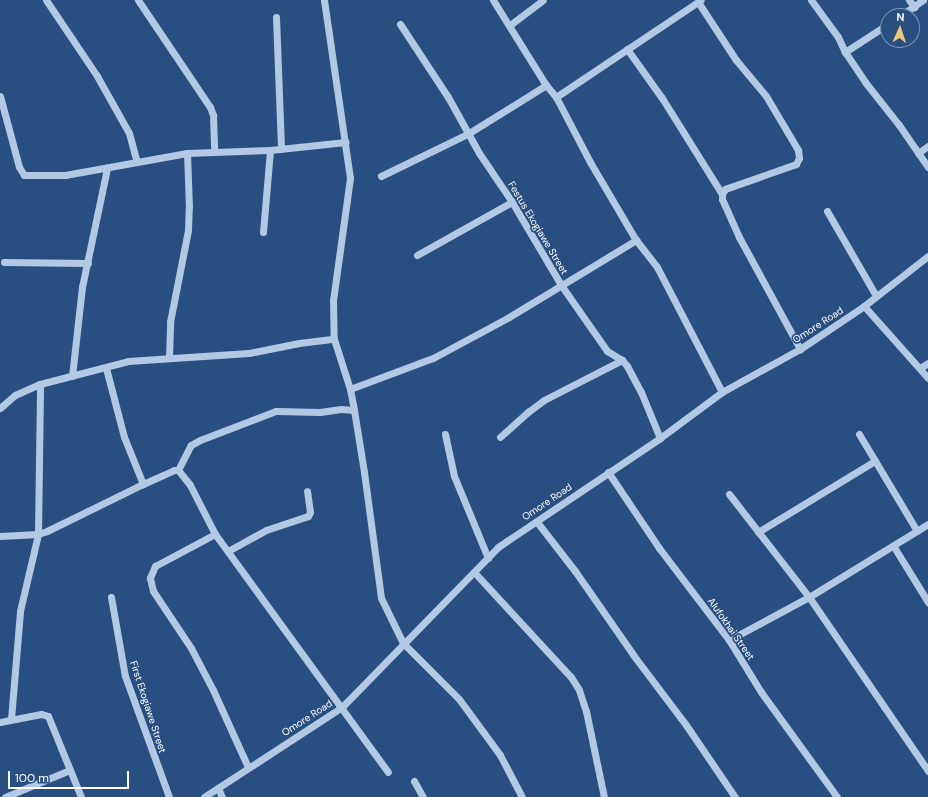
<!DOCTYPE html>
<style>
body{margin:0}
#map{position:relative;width:928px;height:797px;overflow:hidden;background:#294f80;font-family:"DM Sans",sans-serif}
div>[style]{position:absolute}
.minor>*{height:7px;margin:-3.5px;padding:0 3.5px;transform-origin:3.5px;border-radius:3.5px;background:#b1c9e5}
span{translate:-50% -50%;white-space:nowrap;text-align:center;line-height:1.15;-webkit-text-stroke:3.5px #294f80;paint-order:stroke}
.street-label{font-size:10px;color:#fff}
.north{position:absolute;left:880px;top:8px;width:40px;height:40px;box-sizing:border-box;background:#294f80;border:1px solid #7f95b3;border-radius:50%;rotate:3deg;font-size:11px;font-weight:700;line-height:16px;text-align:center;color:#fff}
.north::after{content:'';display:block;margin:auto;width:14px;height:18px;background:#ecca78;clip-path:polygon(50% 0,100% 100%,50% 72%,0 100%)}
.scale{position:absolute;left:8px;top:771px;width:121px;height:18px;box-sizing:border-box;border:2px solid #fff;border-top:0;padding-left:5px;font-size:12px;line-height:14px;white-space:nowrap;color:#fff;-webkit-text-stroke:3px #294f80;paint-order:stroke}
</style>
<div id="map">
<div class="minor">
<i style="left:46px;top:0;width:92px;rotate:56.1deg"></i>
<i style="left:97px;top:76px;width:65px;rotate:60.7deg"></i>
<i style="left:129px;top:133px;width:30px;rotate:75deg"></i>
<i style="left:138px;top:0;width:129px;rotate:56.1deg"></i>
<i style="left:210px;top:107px;width:9px;rotate:69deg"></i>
<i style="left:213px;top:115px;width:37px;rotate:88deg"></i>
<i style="left:324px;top:0;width:180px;rotate:81.7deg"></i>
<i style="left:350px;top:178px;width:123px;rotate:97.9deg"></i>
<i style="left:333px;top:300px;width:39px;rotate:89deg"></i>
<i style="left:334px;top:339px;width:52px;rotate:72.3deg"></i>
<i style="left:350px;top:389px;width:21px;rotate:79deg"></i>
<i style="left:354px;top:410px;width:63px;rotate:80.8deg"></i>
<i style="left:364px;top:472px;width:127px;rotate:82.3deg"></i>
<i style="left:381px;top:598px;width:50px;rotate:63.9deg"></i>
<i style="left:403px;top:643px;width:79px;rotate:45deg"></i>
<i style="left:459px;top:699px;width:69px;rotate:53.8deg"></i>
<i style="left:500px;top:755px;width:47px;rotate:62.4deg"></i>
<i style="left:493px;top:0;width:100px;rotate:58.1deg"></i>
<i style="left:546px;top:85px;width:16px;rotate:50deg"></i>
<i style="left:556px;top:97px;width:73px;rotate:62.4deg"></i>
<i style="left:590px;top:162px;width:91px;rotate:59.5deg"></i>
<i style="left:636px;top:240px;width:34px;rotate:52deg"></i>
<i style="left:657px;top:267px;width:141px;rotate:62.5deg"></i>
<i style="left:811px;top:0;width:46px;rotate:53.9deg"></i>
<i style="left:838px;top:37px;width:17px;rotate:65deg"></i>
<i style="left:845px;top:52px;width:36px;rotate:56deg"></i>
<i style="left:865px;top:82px;width:55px;rotate:51.7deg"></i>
<i style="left:899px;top:125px;width:51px;rotate:55.4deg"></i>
<i style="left:909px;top:0;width:9px;rotate:54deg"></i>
<i style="left:698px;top:2px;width:69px;rotate:56.8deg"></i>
<i style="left:736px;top:60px;width:47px;rotate:50.2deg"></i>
<i style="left:766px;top:96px;width:63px;rotate:59.3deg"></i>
<i style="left:798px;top:150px;width:8px;rotate:83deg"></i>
<i style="left:799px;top:158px;width:7px;rotate:117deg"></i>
<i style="left:796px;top:164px;width:75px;rotate:160.6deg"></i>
<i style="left:725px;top:189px;width:6px;rotate:121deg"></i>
<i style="left:722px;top:194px;width:5px;rotate:90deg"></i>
<i style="left:722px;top:199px;width:42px;rotate:65.9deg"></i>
<i style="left:739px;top:237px;width:128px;rotate:61.4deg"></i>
<i style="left:900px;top:16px;width:28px;rotate:-35deg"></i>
<i style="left:276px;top:17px;width:132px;rotate:87.8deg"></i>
<i style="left:400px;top:24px;width:87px;rotate:56.7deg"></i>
<i style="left:448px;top:97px;width:64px;rotate:61deg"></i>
<i style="left:479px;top:153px;width:59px;rotate:56deg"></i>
<i style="left:512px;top:202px;width:96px;rotate:59.4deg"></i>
<i style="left:561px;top:285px;width:80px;rotate:55.1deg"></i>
<i style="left:607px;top:351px;width:17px;rotate:31deg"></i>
<i style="left:622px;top:360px;width:8px;rotate:50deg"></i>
<i style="left:627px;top:366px;width:30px;rotate:62deg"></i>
<i style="left:641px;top:392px;width:50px;rotate:67.6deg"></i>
<i style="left:510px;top:25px;width:41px;rotate:-37.1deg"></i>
<i style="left:627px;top:49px;width:60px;rotate:54.5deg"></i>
<i style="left:662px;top:98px;width:113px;rotate:58deg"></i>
<i style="left:845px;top:52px;width:51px;rotate:-33.1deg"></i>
<i style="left:0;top:96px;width:73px;rotate:75deg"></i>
<i style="left:19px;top:167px;width:9px;rotate:58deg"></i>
<i style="left:24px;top:175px;width:41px"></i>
<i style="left:65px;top:175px;width:124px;rotate:-10.2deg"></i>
<i style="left:187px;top:153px;width:83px;rotate:-2.1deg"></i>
<i style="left:270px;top:150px;width:76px;rotate:-6deg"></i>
<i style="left:556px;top:97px;width:174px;rotate:-33.8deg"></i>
<i style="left:918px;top:153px;width:12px;rotate:-35deg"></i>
<i style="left:381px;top:176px;width:98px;rotate:-26deg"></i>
<i style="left:469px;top:133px;width:91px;rotate:-31.9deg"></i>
<i style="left:827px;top:211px;width:98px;rotate:60deg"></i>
<i style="left:263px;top:232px;width:82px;rotate:-85.1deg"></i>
<i style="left:417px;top:255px;width:109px;rotate:-29.2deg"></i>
<i style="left:4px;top:262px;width:84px;rotate:0.7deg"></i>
<i style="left:864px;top:306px;width:96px;rotate:48.4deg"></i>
<i style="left:169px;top:357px;width:35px;rotate:-88deg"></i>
<i style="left:170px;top:322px;width:94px;rotate:-78.9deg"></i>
<i style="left:188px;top:230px;width:23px;rotate:-88deg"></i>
<i style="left:189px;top:207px;width:54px;rotate:-92.1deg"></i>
<i style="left:106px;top:368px;width:71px;rotate:75.4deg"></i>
<i style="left:124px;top:437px;width:51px;rotate:68deg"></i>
<i style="left:920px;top:368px;width:9px;rotate:-32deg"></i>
<i style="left:72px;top:376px;width:90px;rotate:-83.6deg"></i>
<i style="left:82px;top:287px;width:122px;rotate:-78.1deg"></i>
<i style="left:350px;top:389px;width:89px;rotate:-20.5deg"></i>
<i style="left:433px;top:358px;width:86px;rotate:-28.3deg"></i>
<i style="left:509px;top:317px;width:149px;rotate:-31.2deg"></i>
<i style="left:0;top:408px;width:20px;rotate:-41deg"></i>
<i style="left:15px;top:395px;width:27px;rotate:-24deg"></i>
<i style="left:40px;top:384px;width:91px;rotate:-14.6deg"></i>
<i style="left:128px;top:361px;width:121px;rotate:-3.8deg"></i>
<i style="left:249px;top:353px;width:51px;rotate:-11.3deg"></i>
<i style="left:299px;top:343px;width:35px;rotate:-7deg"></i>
<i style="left:445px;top:434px;width:43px;rotate:77.9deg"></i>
<i style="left:454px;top:476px;width:89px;rotate:67.5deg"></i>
<i style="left:859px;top:434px;width:113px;rotate:59.1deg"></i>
<i style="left:500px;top:437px;width:38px;rotate:-42deg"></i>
<i style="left:528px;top:412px;width:20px;rotate:-37deg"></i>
<i style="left:544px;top:400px;width:88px;rotate:-27.1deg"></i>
<i style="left:178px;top:470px;width:28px;rotate:-63deg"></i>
<i style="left:191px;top:445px;width:10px;rotate:-29deg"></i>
<i style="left:200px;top:440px;width:81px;rotate:-20.9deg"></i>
<i style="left:276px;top:411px;width:44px;rotate:1.3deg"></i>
<i style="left:320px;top:412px;width:21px;rotate:-8deg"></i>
<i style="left:341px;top:409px;width:13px;rotate:4deg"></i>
<i style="left:608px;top:472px;width:92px;rotate:56.1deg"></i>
<i style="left:659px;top:548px;width:116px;rotate:52.7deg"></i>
<i style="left:729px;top:640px;width:61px;rotate:58.4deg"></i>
<i style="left:761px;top:692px;width:130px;rotate:54.1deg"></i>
<i style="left:729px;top:494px;width:130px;rotate:52.2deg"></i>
<i style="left:809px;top:597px;width:211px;rotate:55.6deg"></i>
<i style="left:537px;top:522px;width:62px;rotate:52.2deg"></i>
<i style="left:575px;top:571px;width:103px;rotate:55.2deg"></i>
<i style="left:634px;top:656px;width:86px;rotate:53deg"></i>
<i style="left:686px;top:725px;width:87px;rotate:55.8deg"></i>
<i style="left:758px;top:532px;width:137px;rotate:-31.3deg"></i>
<i style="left:215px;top:534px;width:68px;rotate:151.9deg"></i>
<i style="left:155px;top:566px;width:13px;rotate:113deg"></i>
<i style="left:150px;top:578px;width:13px;rotate:77deg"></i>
<i style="left:153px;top:591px;width:69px;rotate:56.3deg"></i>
<i style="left:191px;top:648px;width:47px;rotate:62.4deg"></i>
<i style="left:213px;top:690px;width:85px;rotate:65.6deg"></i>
<i style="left:0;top:536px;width:38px;rotate:-3deg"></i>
<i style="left:38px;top:534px;width:9px;rotate:-18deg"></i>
<i style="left:47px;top:531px;width:107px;rotate:-26.1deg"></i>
<i style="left:143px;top:484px;width:34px;rotate:-24deg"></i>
<i style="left:174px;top:470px;width:4px"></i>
<i style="left:178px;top:470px;width:19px;rotate:51deg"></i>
<i style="left:190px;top:485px;width:55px;rotate:63deg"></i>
<i style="left:215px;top:534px;width:294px;rotate:54deg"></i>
<i style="left:894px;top:547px;width:65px;rotate:58.3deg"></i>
<i style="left:228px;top:551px;width:43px;rotate:-28.9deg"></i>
<i style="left:266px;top:530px;width:44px;rotate:-18.4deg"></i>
<i style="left:308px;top:516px;width:4px;rotate:-63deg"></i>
<i style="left:310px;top:512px;width:21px;rotate:-98deg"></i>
<i style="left:474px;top:572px;width:143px;rotate:47.3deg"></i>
<i style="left:571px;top:677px;width:15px;rotate:58deg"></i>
<i style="left:579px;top:690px;width:22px;rotate:72deg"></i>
<i style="left:586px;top:711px;width:88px;rotate:78.2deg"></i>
<i style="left:111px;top:597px;width:80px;rotate:80deg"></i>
<i style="left:125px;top:676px;width:129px;rotate:70deg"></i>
<i style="left:729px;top:640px;width:91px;rotate:-28.3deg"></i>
<i style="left:809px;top:597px;width:140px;rotate:-31.5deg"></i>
<i style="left:11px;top:719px;width:108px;rotate:-85.2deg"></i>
<i style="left:20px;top:611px;width:79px;rotate:-76.8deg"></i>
<i style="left:38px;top:534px;width:150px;rotate:-89.2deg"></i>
<i style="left:0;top:722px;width:42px;rotate:-11deg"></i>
<i style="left:41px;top:714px;width:7px;rotate:16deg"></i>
<i style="left:48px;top:716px;width:87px;rotate:67.8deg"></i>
<i style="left:414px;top:781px;width:18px;rotate:61deg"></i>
<i style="left:218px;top:788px;width:10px;rotate:66deg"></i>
<i style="left:5px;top:797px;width:70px;rotate:-22.6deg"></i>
<i style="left:204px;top:797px;width:165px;rotate:-33.1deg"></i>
<i style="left:342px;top:707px;width:223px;rotate:-45.7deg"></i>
<i style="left:498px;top:547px;width:195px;rotate:-33.9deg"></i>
<i style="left:660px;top:438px;width:77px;rotate:-36.6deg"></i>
<i style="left:722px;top:392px;width:89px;rotate:-28.9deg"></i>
<i style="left:800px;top:349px;width:77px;rotate:-33.9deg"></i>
<i style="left:864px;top:306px;width:81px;rotate:-38deg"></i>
</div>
<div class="street-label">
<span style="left:538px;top:228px;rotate:59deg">Festus Ekogiawe Street</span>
<span style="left:818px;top:325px;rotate:-33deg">Omore Road</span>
<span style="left:547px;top:502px;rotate:-34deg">Omore Road</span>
<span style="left:731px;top:629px;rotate:55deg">Alufokhai Street</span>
<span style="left:148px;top:707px;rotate:72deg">First Ekogiawe Street</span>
<span style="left:307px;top:718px;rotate:-33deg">Omore Road</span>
</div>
<div class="north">N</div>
<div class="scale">100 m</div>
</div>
